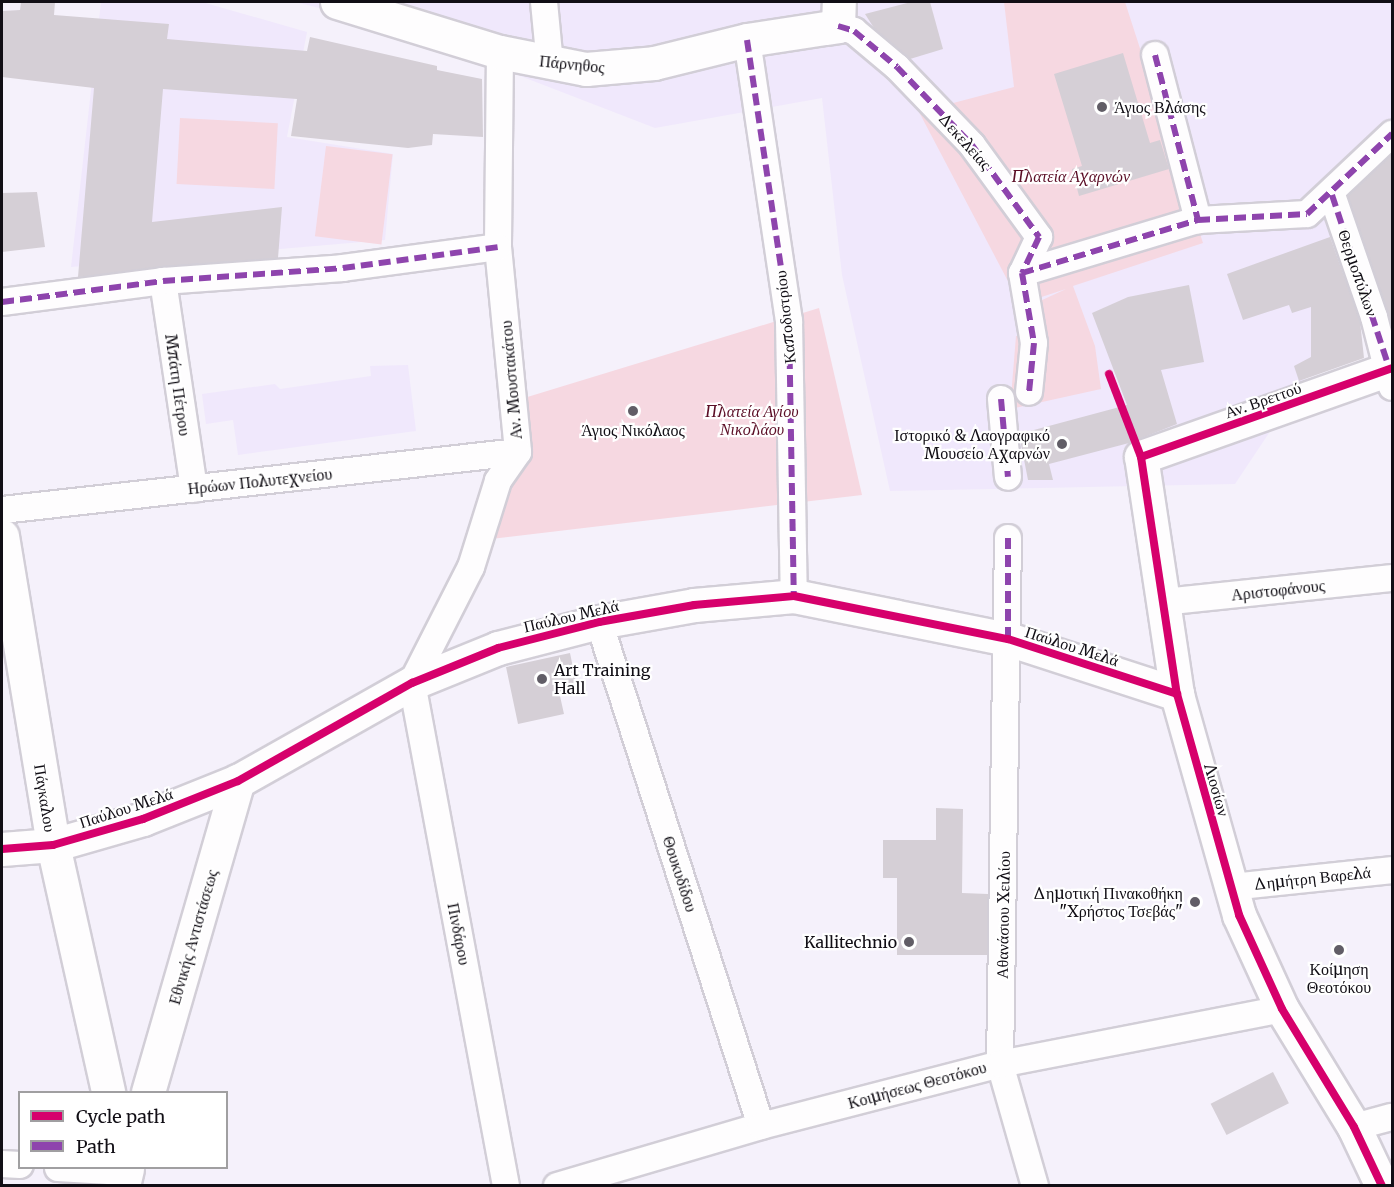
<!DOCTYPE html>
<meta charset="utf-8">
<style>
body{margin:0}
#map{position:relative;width:1394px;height:1187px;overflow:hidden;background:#f5f1fb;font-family:Merriweather,serif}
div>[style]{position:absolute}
.built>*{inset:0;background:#f0e8fc}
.green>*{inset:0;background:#f6d8e1;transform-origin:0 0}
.building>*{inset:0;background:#d5cfd6;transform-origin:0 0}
.roads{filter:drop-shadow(2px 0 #d2ced7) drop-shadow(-2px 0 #d2ced7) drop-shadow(0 2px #d2ced7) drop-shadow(0 -2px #d2ced7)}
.street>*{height:26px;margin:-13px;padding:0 13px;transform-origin:13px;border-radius:13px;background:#fefdfe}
.secondary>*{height:33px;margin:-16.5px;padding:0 16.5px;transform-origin:16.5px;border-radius:16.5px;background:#fefdfe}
.quiet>*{height:6px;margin-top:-3px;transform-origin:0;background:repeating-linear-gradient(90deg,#8e44ad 0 12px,transparent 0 18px)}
.cycleway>*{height:8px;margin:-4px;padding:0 4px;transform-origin:4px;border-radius:4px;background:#d6006c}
.dots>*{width:16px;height:16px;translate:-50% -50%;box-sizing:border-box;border:3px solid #fff;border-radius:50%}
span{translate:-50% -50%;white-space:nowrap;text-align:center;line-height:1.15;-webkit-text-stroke:4.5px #fff;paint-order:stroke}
.street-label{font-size:16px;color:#110e15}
.poi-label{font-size:16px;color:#110e15}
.left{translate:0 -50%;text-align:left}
.right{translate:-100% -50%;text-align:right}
.park-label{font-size:16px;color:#5b0e26;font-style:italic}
.frame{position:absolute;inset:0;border:3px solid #110e15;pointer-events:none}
.legend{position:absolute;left:18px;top:1091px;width:210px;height:78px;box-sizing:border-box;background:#fff;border:2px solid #a09fa1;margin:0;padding:8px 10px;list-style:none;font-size:18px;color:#110e15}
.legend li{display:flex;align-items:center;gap:12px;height:30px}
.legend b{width:30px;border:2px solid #a09fa1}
</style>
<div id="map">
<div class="built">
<i style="clip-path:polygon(101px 2px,202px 2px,307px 32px,287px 137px,393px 154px,385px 240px,71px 267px)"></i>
<i style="clip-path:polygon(295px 2px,1392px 2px,1392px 249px,1235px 484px,890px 491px,842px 275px,822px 98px,655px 128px,391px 26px)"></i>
<i style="clip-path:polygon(408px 365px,416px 431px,238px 455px,233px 420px,206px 424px,202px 394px,275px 384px,280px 389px,371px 376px,370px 366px)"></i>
</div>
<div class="green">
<i style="clip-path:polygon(1004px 2px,1125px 2px,1203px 243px,1073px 286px,1095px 346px,1101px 389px,1010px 409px,1016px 336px,1032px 335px,1027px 307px,1066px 289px,1020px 304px,919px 112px,1014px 87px)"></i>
<i style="left:180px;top:118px;width:98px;height:66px;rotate:3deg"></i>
<i style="left:326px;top:146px;width:67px;height:91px;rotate:7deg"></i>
<i style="clip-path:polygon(819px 308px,862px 495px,491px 539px,511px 402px)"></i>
</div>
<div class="building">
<i style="clip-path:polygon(21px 2px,55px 2px,54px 15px,169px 24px,167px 39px,307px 51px,310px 37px,437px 66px,437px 70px,482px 79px,483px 137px,433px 134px,432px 145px,408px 148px,291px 136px,297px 99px,163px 89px,152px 222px,282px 207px,278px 258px,78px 277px,94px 88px,2px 77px,2px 11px,20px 10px)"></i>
<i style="clip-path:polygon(911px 2px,930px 2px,943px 49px,910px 59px,874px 28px,865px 14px)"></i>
<i style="clip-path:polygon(1123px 53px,1150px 143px,1160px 140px,1169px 169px,1079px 196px,1072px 169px,1082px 166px,1054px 74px)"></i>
<i style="clip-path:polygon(1392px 154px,1392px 329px,1348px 196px)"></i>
<i style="clip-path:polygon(37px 192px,45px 247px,2px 252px,2px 193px)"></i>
<i style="clip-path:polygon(1330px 237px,1360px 321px,1364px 358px,1299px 381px,1294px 366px,1311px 357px,1311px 307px,1292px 313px,1289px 305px,1243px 320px,1227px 274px)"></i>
<i style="clip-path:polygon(1189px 285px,1204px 362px,1161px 370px,1177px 424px,1129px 443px,1049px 464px,1053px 480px,1028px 480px,1019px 434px,1127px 405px,1092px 313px,1128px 297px)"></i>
<i style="clip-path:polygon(570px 653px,578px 692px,560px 696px,564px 714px,518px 724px,506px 667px)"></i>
<i style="clip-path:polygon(936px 808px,963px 809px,962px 893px,988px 894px,987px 955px,897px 955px,897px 878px,883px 878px,883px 840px,936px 840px)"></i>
<i style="left:1273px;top:1072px;width:35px;height:70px;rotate:63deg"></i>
</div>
<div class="roads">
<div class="street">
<i style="left:544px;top:2px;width:62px;rotate:84.5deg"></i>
<i style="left:838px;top:26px;width:17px;rotate:17deg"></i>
<i style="left:854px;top:31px;width:56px;rotate:39.9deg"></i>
<i style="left:897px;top:67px;width:108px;rotate:46.1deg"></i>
<i style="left:972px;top:145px;width:114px;rotate:53.9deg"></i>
<i style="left:1039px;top:237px;width:40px;rotate:115deg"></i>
<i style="left:1022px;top:273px;width:71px;rotate:80.3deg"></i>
<i style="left:1034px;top:343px;width:49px;rotate:95.8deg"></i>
<i style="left:747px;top:40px;width:284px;rotate:81.5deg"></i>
<i style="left:789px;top:321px;width:275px;rotate:89deg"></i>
<i style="left:500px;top:52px;width:195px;rotate:90.6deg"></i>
<i style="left:498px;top:247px;width:206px;rotate:84.4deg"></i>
<i style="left:518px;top:452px;width:35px;rotate:125deg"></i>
<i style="left:498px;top:481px;width:90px;rotate:107.4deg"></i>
<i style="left:471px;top:567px;width:130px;rotate:117deg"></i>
<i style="left:412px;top:683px;width:512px;rotate:79.41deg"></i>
<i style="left:1155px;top:55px;width:171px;rotate:75.4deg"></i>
<i style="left:1332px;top:195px;width:129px;rotate:71deg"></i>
<i style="left:1374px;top:317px;width:72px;rotate:75.6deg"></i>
<i style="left:1022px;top:273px;width:184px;rotate:-16.8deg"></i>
<i style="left:1198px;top:220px;width:109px;rotate:-3.2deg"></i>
<i style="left:1307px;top:214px;width:117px;rotate:-43.3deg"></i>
<i style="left:163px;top:281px;width:210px;rotate:81.5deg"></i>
<i style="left:2px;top:302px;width:162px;rotate:-7.4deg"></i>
<i style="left:163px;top:281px;width:180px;rotate:-4.1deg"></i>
<i style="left:343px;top:268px;width:156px;rotate:-7.7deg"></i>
<i style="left:1001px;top:399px;width:78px;rotate:84.9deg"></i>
<i style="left:2px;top:510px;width:519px;rotate:-6.41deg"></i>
<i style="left:1008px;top:538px;width:526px;rotate:90.87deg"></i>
<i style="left:1000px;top:1064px;width:127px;rotate:74deg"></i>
<i style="left:1163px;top:602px;width:230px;rotate:-6deg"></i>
<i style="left:599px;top:622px;width:529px;rotate:72.18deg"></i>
<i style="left:1231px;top:887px;width:162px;rotate:-6deg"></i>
<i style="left:1354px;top:1127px;width:39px;rotate:-15deg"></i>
<i style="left:2px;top:1164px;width:18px;rotate:3deg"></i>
<i style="left:58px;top:1168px;width:67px;rotate:3.4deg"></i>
<i style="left:557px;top:1186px;width:213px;rotate:-16.4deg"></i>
<i style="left:761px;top:1126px;width:247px;rotate:-14.5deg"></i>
<i style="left:1000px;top:1064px;width:287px;rotate:-11deg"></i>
</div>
<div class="secondary">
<i style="left:337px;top:2px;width:170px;rotate:17.1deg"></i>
<i style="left:500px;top:52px;width:88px;rotate:11.2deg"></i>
<i style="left:586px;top:69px;width:68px;rotate:-5deg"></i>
<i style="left:654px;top:63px;width:96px;rotate:-13.9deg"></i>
<i style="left:747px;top:40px;width:92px;rotate:-8.7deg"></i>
<i style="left:838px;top:26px;width:24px;rotate:-88deg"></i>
<i style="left:2px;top:536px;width:313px;rotate:80.6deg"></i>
<i style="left:53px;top:845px;width:253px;rotate:77.4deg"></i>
<i style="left:2px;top:849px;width:51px;rotate:-4.5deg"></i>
<i style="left:53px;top:845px;width:94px;rotate:-16.1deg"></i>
<i style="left:143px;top:819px;width:102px;rotate:-21.8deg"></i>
<i style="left:238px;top:781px;width:200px;rotate:-29.4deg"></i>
<i style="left:412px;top:683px;width:93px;rotate:-22.1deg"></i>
<i style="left:498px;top:648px;width:104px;rotate:-14.4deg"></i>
<i style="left:599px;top:622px;width:97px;rotate:-10.1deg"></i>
<i style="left:694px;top:605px;width:100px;rotate:-5.1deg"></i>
<i style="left:794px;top:596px;width:218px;rotate:11.4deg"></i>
<i style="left:1008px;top:639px;width:178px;rotate:18deg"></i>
<i style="left:148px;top:1092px;width:324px;rotate:-73.9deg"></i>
<i style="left:123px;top:1186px;width:18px;rotate:-77deg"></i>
<i style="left:1382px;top:1186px;width:65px;rotate:-115.4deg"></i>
<i style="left:1354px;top:1127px;width:138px;rotate:-121.4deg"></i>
<i style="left:1282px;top:1009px;width:103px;rotate:-114.6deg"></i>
<i style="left:1239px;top:915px;width:230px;rotate:-105.7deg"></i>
<i style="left:1177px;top:694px;width:240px;rotate:-98.6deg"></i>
<i style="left:1141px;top:457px;width:266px;rotate:-19.5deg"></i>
</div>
</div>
<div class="quiet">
<i style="left:838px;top:26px;width:17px;rotate:17deg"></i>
<i style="left:854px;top:31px;width:56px;rotate:39.9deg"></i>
<i style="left:897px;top:67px;width:108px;rotate:46.1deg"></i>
<i style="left:972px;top:145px;width:114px;rotate:53.9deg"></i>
<i style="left:1039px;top:237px;width:40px;rotate:115deg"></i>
<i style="left:1022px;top:273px;width:71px;rotate:80.3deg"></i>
<i style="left:1034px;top:343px;width:49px;rotate:95.8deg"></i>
<i style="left:747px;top:40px;width:284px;rotate:81.5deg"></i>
<i style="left:789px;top:321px;width:275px;rotate:89deg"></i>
<i style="left:1155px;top:55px;width:171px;rotate:75.4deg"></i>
<i style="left:1332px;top:195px;width:184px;rotate:71.7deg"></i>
<i style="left:1022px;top:273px;width:184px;rotate:-16.8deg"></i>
<i style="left:1198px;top:220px;width:109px;rotate:-3.2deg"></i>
<i style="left:1307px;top:214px;width:117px;rotate:-43.3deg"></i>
<i style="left:2px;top:302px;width:162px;rotate:-7.4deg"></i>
<i style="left:163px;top:281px;width:180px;rotate:-4.1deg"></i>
<i style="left:343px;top:268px;width:156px;rotate:-7.7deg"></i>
<i style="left:1001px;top:399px;width:78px;rotate:84.9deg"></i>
<i style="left:1008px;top:639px;width:101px;rotate:-90deg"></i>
</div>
<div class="cycleway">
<i style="left:1109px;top:374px;width:89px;rotate:68.9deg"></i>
<i style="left:1141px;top:457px;width:240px;rotate:81.4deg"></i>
<i style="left:1177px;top:694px;width:230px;rotate:74.3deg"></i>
<i style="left:1239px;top:915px;width:103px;rotate:65.4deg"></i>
<i style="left:1282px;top:1009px;width:138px;rotate:58.6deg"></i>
<i style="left:1354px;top:1127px;width:65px;rotate:64.6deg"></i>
<i style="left:1141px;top:457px;width:266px;rotate:-19.5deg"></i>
<i style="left:2px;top:849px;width:51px;rotate:-4.5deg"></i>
<i style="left:53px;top:845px;width:94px;rotate:-16.1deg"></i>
<i style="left:143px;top:819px;width:102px;rotate:-21.8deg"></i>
<i style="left:238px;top:781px;width:200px;rotate:-29.4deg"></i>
<i style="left:412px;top:683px;width:93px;rotate:-22.1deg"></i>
<i style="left:498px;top:648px;width:104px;rotate:-14.4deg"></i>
<i style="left:599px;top:622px;width:97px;rotate:-10.1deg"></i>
<i style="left:694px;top:605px;width:100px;rotate:-5.1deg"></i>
<i style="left:794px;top:596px;width:218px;rotate:11.4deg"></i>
<i style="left:1008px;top:639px;width:178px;rotate:18deg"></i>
</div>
<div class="dots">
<i style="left:1102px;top:107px;background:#615d66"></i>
<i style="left:633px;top:411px;background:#615d66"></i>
<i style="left:1062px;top:444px;background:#615d66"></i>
<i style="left:542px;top:679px;background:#615d66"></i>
<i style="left:1195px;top:902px;background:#615d66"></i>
<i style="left:909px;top:942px;background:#615d66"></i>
<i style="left:1339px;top:950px;background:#615d66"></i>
</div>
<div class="street-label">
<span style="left:572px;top:64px;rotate:6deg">Πάρνηθος</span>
<span style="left:965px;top:141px;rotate:48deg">Δεκελείας</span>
<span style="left:1358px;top:273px;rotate:71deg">Θερμοπύλων</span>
<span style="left:785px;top:317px;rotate:-96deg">Καποδιστρίου</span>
<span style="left:511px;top:380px;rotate:-95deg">Αν. Μουστακάτου</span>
<span style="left:178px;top:385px;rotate:82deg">Μπάτη Πέτρου</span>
<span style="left:1263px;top:400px;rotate:-19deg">Αν. Βρεττού</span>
<span style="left:260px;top:481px;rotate:-6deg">Ηρώων Πολυτεχνείου</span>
<span style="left:1278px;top:590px;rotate:-6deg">Αριστοφάνους</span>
<span style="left:571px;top:616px;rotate:-13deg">Παύλου Μελά</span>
<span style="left:1072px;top:646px;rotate:18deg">Παύλου Μελά</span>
<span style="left:1217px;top:790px;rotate:74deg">Λιοσίων</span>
<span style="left:45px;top:798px;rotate:81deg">Πάγκαλου</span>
<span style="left:126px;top:808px;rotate:-18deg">Παύλου Μελά</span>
<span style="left:680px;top:874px;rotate:72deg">Θουκυδίδου</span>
<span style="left:1312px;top:878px;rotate:-6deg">Δημήτρη Βαρελά</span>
<span style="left:1003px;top:915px;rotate:-89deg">Αθανάσιου Χειλίου</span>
<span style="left:459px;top:934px;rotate:79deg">Πινδάρου</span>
<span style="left:193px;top:937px;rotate:-74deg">Εθνικής Αντιστάσεως</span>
<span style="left:917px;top:1085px;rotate:-15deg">Κοιμήσεως Θεοτόκου</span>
</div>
<div class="poi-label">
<span class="left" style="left:1114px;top:107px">Άγιος Βλάσης</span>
<span style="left:633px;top:430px">Άγιος Νικόλαος</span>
<span class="right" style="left:1050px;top:444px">Ιστορικό &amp; Λαογραφικό<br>Μουσείο Αχαρνών</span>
<span class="left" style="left:554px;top:679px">Art Training<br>Hall</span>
<span class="right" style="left:1183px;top:902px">Δημοτική Πινακοθήκη<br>"Χρήστος Τσεβάς"</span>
<span class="right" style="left:897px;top:942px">Kallitechnio</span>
<span style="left:1339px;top:978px">Κοίμηση<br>Θεοτόκου</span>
</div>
<div class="park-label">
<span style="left:1071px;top:176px">Πλατεία Αχαρνών</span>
<span style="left:752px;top:420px">Πλατεία Αγίου<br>Νικολάου</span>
</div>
<div class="frame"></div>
<ul class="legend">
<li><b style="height:8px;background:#d6006c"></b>Cycle path</li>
<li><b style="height:8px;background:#8e44ad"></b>Path</li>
</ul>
</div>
